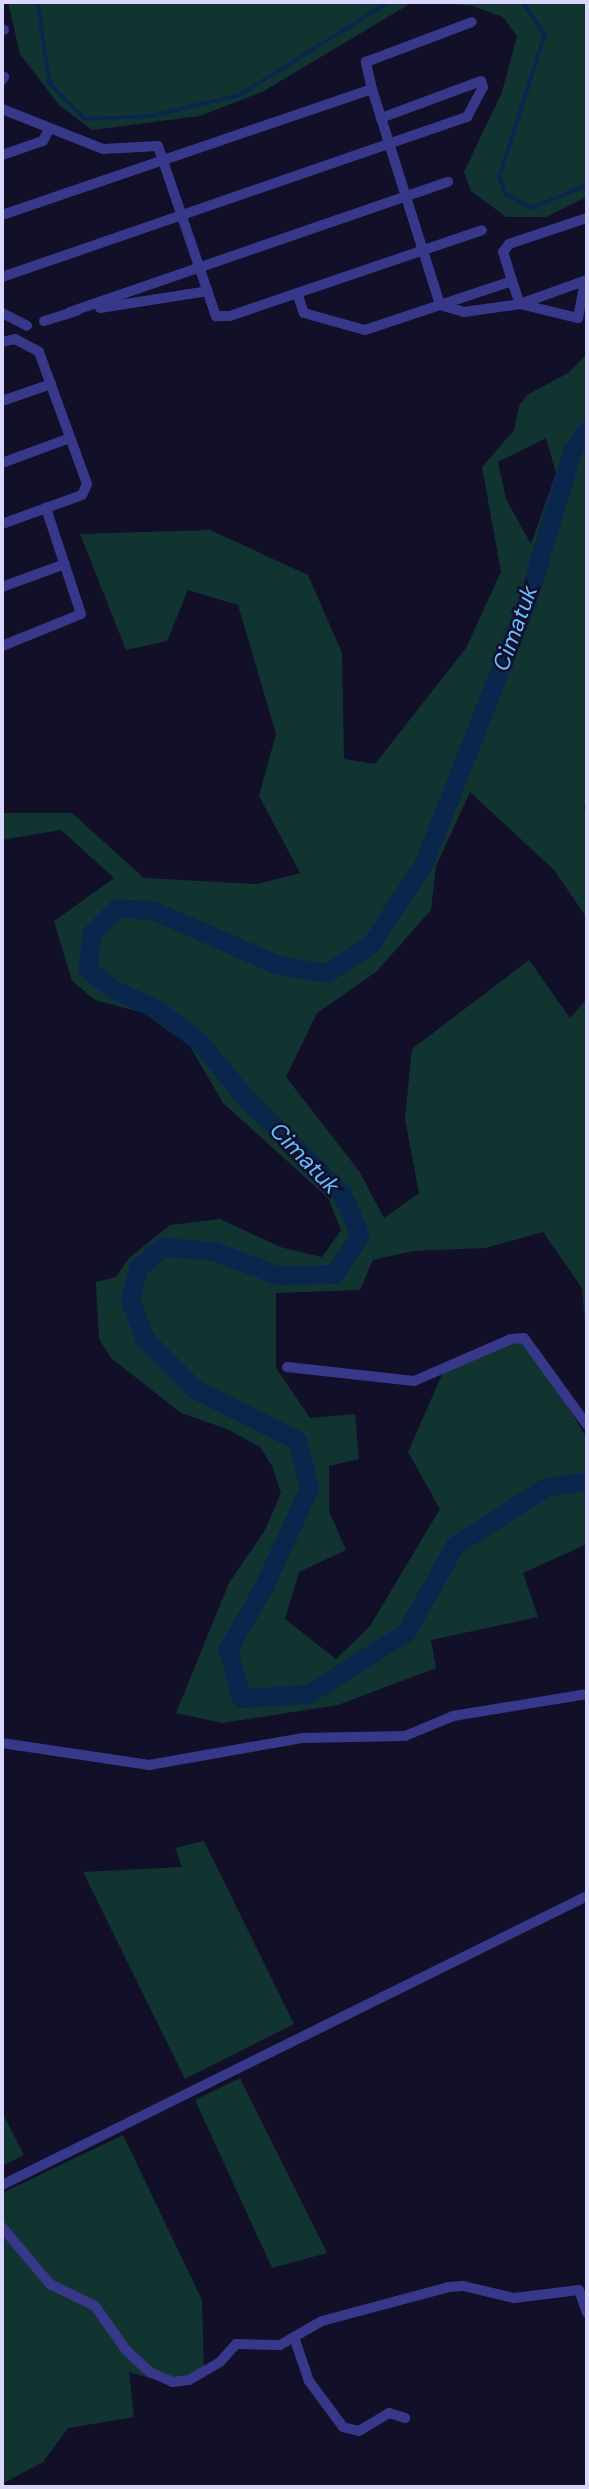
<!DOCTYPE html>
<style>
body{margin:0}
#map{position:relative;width:589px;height:2489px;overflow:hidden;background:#120f29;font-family:"DM Sans",sans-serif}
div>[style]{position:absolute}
.green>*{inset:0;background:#123431}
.stream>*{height:3.5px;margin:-1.75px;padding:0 1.75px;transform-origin:1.75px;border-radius:1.75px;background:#0a264d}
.river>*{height:19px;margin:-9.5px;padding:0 9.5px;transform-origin:9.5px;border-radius:9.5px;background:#0a264d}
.minor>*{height:10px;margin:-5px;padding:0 5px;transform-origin:5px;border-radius:5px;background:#38388a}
span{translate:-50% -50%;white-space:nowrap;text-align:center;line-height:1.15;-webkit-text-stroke:5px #120f29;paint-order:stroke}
.water-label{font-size:23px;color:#65beff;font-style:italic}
.frame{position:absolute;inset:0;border:4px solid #dad7ff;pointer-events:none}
</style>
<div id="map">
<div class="green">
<i style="clip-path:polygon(8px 2px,413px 2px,262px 92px,200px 116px,92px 130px,59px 105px,20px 54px)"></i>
<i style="clip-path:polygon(435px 2px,587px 2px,587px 197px,546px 217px,506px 217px,471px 191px,464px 172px,502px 92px,517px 36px,503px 17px,473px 6px)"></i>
<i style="clip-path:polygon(evenodd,587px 354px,587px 804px,583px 807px,587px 813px,587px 918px,554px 870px,470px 792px,436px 866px,431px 910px,376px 972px,317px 1013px,286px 1077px,359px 1171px,384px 1218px,419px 1193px,405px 1119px,412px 1049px,529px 960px,570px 1018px,587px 999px,587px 1344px,582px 1288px,543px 1232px,485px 1248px,413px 1251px,373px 1260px,360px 1290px,276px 1293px,276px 1368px,310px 1418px,355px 1414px,359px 1459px,329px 1466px,329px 1511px,346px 1550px,299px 1572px,285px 1619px,336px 1659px,370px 1626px,440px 1509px,408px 1452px,444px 1370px,511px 1339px,532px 1345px,587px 1439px,587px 1544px,523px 1573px,538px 1617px,431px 1640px,436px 1668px,338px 1705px,222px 1723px,176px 1713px,229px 1583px,265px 1530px,281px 1493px,272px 1466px,260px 1447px,227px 1429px,181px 1413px,111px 1358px,99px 1339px,96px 1282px,116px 1277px,129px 1258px,170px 1225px,220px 1219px,280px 1247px,322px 1257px,341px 1230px,328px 1198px,223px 1103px,190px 1046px,144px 1013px,95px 1000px,72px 981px,54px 921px,114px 878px,61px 830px,2px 840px,2px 813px,72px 813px,144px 878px,257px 884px,300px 873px,259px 796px,276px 734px,238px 605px,188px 590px,167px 641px,126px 650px,80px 534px,210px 530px,308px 575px,342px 653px,344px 759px,375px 764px,466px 648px,501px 572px,482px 467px,514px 430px,519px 406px,527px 395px,568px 373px,587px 354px,546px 438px,556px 473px,531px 544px,506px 499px,498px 462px,546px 438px)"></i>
<i style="clip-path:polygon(204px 1841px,294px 2024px,185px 2079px,83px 1872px,182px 1867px,175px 1848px)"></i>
<i style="clip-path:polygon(240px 2078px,327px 2253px,272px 2268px,195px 2100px)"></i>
<i style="clip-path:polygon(2px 2112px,24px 2155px,2px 2166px)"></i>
<i style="clip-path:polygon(123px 2135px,202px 2300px,204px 2374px,160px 2381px,129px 2372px,134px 2417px,68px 2428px,43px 2462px,2px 2484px,2px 2193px)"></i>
</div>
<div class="stream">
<i style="left:38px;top:2px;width:82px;rotate:81.6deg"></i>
<i style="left:50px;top:83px;width:50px;rotate:45.8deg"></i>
<i style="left:85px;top:119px;width:66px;rotate:-2.6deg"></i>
<i style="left:151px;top:116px;width:91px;rotate:-13.3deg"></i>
<i style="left:240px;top:95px;width:176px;rotate:-32deg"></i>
<i style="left:523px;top:2px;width:40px;rotate:56deg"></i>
<i style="left:545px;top:35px;width:149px;rotate:107.6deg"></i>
<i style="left:500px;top:177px;width:18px;rotate:71deg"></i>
<i style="left:506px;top:194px;width:29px;rotate:29deg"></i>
<i style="left:531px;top:208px;width:61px;rotate:-22.3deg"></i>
</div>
<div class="river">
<i style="left:587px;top:430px;width:26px;rotate:126deg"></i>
<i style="left:572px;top:451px;width:157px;rotate:106.7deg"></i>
<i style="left:527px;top:601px;width:282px;rotate:111.5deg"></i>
<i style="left:424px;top:863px;width:97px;rotate:123.2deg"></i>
<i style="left:371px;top:944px;width:54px;rotate:147.2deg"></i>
<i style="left:326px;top:973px;width:49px;rotate:-170.5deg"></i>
<i style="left:278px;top:965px;width:137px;rotate:-156.4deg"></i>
<i style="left:152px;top:910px;width:35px;rotate:-177deg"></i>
<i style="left:117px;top:908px;width:35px;rotate:135deg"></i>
<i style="left:92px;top:933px;width:35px;rotate:98deg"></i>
<i style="left:87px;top:968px;width:33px;rotate:39deg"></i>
<i style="left:113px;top:989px;width:50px;rotate:25deg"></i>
<i style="left:158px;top:1010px;width:51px;rotate:37.1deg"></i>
<i style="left:199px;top:1041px;width:70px;rotate:50.8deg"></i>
<i style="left:243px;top:1095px;width:140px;rotate:45deg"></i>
<i style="left:342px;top:1194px;width:45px;rotate:66.3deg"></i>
<i style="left:360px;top:1235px;width:47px;rotate:123.7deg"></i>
<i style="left:334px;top:1274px;width:57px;rotate:179deg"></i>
<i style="left:277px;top:1275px;width:67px;rotate:-159.1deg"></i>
<i style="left:214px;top:1251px;width:52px;rotate:-175.6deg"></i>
<i style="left:162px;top:1247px;width:32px;rotate:139deg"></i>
<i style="left:138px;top:1268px;width:33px;rotate:104deg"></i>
<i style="left:130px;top:1300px;width:42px;rotate:69deg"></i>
<i style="left:145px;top:1339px;width:71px;rotate:45deg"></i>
<i style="left:195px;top:1389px;width:114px;rotate:26.6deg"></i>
<i style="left:297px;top:1440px;width:49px;rotate:76deg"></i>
<i style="left:309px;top:1488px;width:108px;rotate:114.7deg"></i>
<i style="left:264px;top:1586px;width:73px;rotate:119.7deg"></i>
<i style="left:228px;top:1649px;width:51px;rotate:75.1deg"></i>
<i style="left:241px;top:1698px;width:67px;rotate:-3.4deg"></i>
<i style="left:308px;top:1694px;width:116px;rotate:-32.3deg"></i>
<i style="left:406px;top:1632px;width:100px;rotate:-60.6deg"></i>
<i style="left:455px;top:1545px;width:108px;rotate:-32.5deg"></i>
<i style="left:546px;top:1487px;width:41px;rotate:-8.3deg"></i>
</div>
<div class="minor">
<i style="left:2px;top:30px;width:2px"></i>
<i style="left:2px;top:80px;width:4px;rotate:-56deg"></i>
<i style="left:372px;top:89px;width:28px;rotate:-103deg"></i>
<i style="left:366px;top:62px;width:113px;rotate:-20.7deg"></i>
<i style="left:2px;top:109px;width:109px;rotate:21.6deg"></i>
<i style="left:103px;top:149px;width:55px;rotate:-3.1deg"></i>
<i style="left:158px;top:146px;width:180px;rotate:71.2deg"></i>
<i style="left:216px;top:316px;width:14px"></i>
<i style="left:230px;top:316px;width:266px;rotate:-18.8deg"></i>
<i style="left:2px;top:155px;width:43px;rotate:-18.9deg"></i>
<i style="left:43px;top:141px;width:13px;rotate:-63deg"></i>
<i style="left:2px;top:215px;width:391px;rotate:-18.8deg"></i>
<i style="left:372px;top:89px;width:226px;rotate:72.5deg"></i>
<i style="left:440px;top:305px;width:76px;rotate:-18.4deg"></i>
<i style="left:512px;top:281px;width:24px;rotate:71deg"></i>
<i style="left:520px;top:304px;width:60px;rotate:13.6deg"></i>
<i style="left:578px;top:318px;width:38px;rotate:-79deg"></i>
<i style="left:2px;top:277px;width:492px;rotate:-19deg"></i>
<i style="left:467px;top:117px;width:34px;rotate:-62deg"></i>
<i style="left:483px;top:87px;width:6px;rotate:-108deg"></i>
<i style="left:481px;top:81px;width:107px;rotate:159.7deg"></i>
<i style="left:512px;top:281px;width:30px;rotate:-107deg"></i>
<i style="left:503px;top:252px;width:10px;rotate:-53deg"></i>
<i style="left:509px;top:244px;width:82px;rotate:-18.4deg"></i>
<i style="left:297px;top:293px;width:21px;rotate:71deg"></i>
<i style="left:304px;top:313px;width:63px;rotate:15.6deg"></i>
<i style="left:365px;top:330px;width:79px;rotate:-18.4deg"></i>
<i style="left:440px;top:305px;width:25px;rotate:16deg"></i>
<i style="left:464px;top:312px;width:57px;rotate:-8.1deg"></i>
<i style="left:520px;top:304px;width:71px;rotate:-19.7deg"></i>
<i style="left:100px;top:308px;width:109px;rotate:-8.9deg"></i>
<i style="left:70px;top:312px;width:400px;rotate:-19deg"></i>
<i style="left:2px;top:313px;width:28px;rotate:27deg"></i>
<i style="left:44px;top:321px;width:34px;rotate:-17deg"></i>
<i style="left:2px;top:342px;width:13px;rotate:-13deg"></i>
<i style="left:15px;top:339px;width:27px;rotate:28deg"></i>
<i style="left:39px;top:352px;width:140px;rotate:70deg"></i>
<i style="left:87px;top:484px;width:12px;rotate:114deg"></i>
<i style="left:82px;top:495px;width:85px;rotate:160.1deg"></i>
<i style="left:2px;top:401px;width:52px;rotate:-19.1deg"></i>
<i style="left:2px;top:463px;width:72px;rotate:-20.2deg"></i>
<i style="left:2px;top:587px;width:67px;rotate:-20.1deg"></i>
<i style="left:2px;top:646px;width:85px;rotate:-22.1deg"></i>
<i style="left:81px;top:614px;width:112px;rotate:-108.3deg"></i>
<i style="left:287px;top:1367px;width:128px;rotate:6.3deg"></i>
<i style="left:414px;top:1381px;width:106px;rotate:-23.4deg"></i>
<i style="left:511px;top:1339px;width:13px;rotate:-4deg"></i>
<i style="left:524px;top:1338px;width:107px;rotate:54.1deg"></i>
<i style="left:2px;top:1743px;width:149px;rotate:8.5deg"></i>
<i style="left:149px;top:1765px;width:155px;rotate:-10deg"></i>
<i style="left:302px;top:1738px;width:103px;rotate:-1.1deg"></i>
<i style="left:405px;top:1736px;width:52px;rotate:-22.6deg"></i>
<i style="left:453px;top:1716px;width:136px;rotate:-9.3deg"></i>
<i style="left:2px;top:2185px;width:652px;rotate:-26.29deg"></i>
<i style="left:2px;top:2227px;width:75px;rotate:49.9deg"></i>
<i style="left:50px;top:2284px;width:50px;rotate:26.1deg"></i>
<i style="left:95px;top:2306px;width:54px;rotate:54.8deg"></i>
<i style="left:126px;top:2350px;width:33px;rotate:43deg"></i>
<i style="left:150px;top:2372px;width:24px;rotate:24deg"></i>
<i style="left:172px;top:2382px;width:17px;rotate:-7deg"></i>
<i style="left:189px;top:2380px;width:36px;rotate:-30deg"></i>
<i style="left:220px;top:2362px;width:24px;rotate:-48deg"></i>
<i style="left:236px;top:2344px;width:44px;rotate:1.3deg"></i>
<i style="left:280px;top:2345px;width:48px;rotate:-29.7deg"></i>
<i style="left:322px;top:2321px;width:131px;rotate:-15deg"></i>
<i style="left:449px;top:2287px;width:14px;rotate:-4deg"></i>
<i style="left:463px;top:2286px;width:52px;rotate:13.2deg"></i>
<i style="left:514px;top:2298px;width:65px;rotate:-7deg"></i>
<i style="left:579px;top:2290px;width:24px;rotate:71deg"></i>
<i style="left:294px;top:2337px;width:46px;rotate:71.2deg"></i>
<i style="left:309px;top:2381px;width:57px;rotate:53.5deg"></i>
<i style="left:343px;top:2427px;width:16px;rotate:14deg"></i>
<i style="left:359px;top:2431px;width:35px;rotate:-31deg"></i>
<i style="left:389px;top:2413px;width:17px;rotate:17deg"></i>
</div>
<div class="water-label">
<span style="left:515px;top:628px;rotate:-70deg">Cimatuk</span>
<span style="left:305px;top:1158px;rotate:46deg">Cimatuk</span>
</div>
<div class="frame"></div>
</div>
